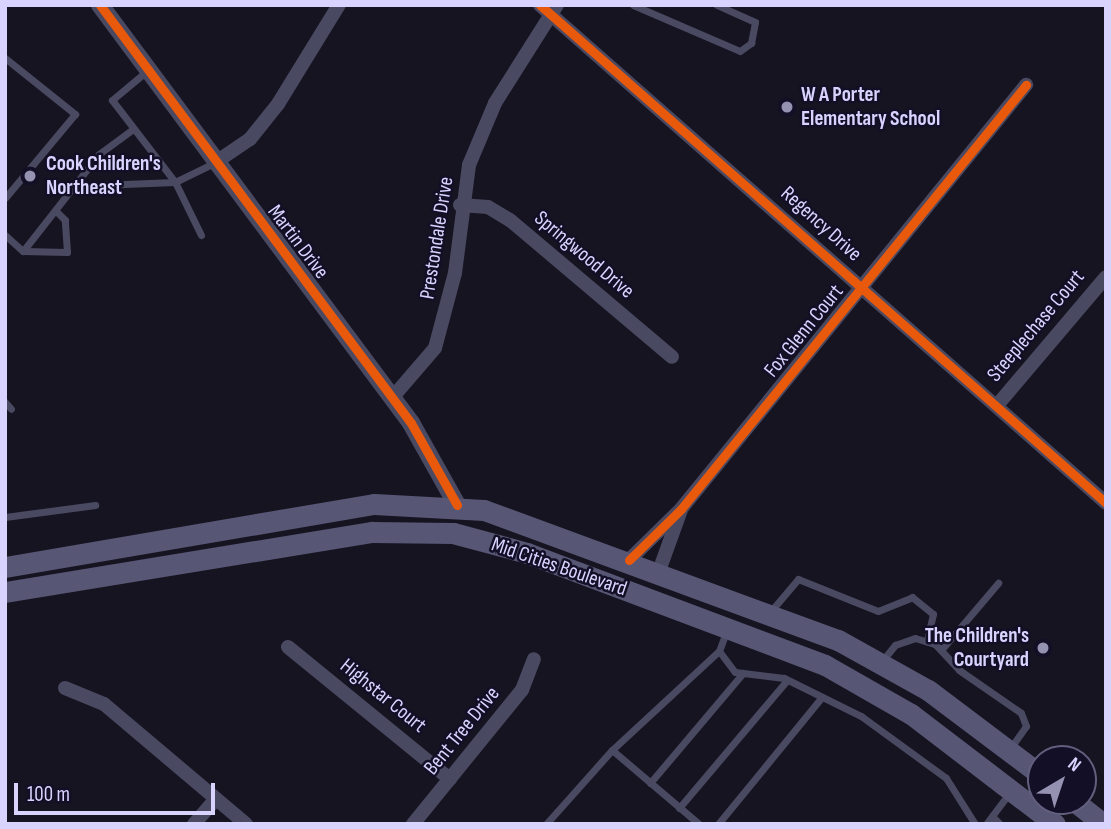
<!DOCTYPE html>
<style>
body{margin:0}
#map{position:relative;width:1111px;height:829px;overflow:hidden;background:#161421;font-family:"Sofia Sans Condensed",sans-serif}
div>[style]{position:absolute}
.service>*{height:7px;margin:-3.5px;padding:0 3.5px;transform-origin:3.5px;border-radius:3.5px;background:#4a4962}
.minor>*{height:14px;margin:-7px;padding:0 7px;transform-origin:7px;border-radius:7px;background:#4a4962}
.tertiary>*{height:18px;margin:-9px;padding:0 9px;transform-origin:9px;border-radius:9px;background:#4a4962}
.secondary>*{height:21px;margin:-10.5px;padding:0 10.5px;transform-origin:10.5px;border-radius:10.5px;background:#575674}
.cycleway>*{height:9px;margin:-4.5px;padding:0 4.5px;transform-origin:4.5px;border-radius:4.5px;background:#e8590c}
.dots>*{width:19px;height:19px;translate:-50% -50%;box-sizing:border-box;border:4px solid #130f26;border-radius:50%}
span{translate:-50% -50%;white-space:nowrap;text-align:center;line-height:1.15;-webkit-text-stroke:5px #130f26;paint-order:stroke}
.poi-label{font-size:21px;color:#d9d4ff;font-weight:700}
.left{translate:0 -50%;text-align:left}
.right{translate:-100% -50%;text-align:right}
.street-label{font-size:21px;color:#d9d4ff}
.frame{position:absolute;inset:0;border:7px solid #d9d4ff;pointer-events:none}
.north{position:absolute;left:1027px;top:745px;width:70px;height:70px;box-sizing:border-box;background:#130f26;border:2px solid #625e7d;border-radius:50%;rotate:39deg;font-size:19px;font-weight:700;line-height:28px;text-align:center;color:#d9d4ff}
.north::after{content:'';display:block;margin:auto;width:24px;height:32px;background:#9591b1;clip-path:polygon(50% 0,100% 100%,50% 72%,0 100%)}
.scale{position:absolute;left:14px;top:783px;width:201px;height:32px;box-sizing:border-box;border:4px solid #d9d4ff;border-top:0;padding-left:9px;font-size:21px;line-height:24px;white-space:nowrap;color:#d9d4ff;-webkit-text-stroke:5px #130f26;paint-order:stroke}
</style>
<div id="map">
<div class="service">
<i style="left:633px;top:5px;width:116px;rotate:23.3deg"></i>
<i style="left:740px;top:51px;width:14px;rotate:-36deg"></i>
<i style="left:751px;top:43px;width:21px;rotate:-79deg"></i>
<i style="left:755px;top:22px;width:42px;rotate:-155.9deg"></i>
<i style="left:5px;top:58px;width:90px;rotate:38.7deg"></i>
<i style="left:75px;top:114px;width:109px;rotate:129.8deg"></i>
<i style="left:148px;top:70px;width:47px;rotate:140.2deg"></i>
<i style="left:112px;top:100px;width:103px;rotate:52.5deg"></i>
<i style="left:74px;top:186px;width:101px;rotate:-2.3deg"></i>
<i style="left:5px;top:235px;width:24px;rotate:42deg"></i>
<i style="left:23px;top:251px;width:123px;rotate:-51.9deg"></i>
<i style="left:99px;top:154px;width:42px;rotate:-36.3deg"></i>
<i style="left:201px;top:235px;width:59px;rotate:-116.1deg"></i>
<i style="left:175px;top:182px;width:46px;rotate:-26deg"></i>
<i style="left:23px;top:251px;width:44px;rotate:1.3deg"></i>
<i style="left:67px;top:252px;width:32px;rotate:-94deg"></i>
<i style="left:65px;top:220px;width:14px;rotate:-135deg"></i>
<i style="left:5px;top:402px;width:9px;rotate:49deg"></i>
<i style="left:5px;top:517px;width:91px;rotate:-7.6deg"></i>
<i style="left:771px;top:611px;width:42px;rotate:-49.8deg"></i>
<i style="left:798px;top:579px;width:86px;rotate:21.8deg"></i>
<i style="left:878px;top:611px;width:37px;rotate:-22deg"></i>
<i style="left:912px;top:597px;width:27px;rotate:39deg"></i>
<i style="left:933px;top:614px;width:28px;rotate:103deg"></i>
<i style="left:726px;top:632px;width:20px;rotate:110deg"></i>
<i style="left:719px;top:651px;width:26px;rotate:53deg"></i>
<i style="left:735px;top:672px;width:49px;rotate:7deg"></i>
<i style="left:784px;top:678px;width:86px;rotate:26.3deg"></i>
<i style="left:861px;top:716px;width:105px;rotate:36.1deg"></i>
<i style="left:946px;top:778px;width:54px;rotate:57.8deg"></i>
<i style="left:942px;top:649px;width:87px;rotate:-49.7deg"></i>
<i style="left:882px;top:661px;width:21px;rotate:-51deg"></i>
<i style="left:895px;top:645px;width:21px;rotate:-19deg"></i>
<i style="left:915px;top:638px;width:21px;rotate:17deg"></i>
<i style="left:935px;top:644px;width:35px;rotate:47deg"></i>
<i style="left:959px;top:670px;width:75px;rotate:34.7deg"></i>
<i style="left:1021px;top:713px;width:14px;rotate:69deg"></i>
<i style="left:1026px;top:726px;width:28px;rotate:125deg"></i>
<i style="left:650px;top:783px;width:144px;rotate:-49.8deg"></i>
<i style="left:679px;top:808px;width:167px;rotate:-49.8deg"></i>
<i style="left:992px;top:816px;width:11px;rotate:45deg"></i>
<i style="left:546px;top:824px;width:99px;rotate:-48.3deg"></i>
<i style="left:699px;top:824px;width:114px;rotate:-139.6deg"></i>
<i style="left:612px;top:750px;width:146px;rotate:-42.8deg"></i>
<i style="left:718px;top:824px;width:164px;rotate:-50.7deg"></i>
<i style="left:986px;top:824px;width:38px;rotate:-53deg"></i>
</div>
<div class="minor">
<i style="left:540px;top:5px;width:754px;rotate:41.34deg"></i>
<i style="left:216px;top:162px;width:41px;rotate:-34.1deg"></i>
<i style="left:250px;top:139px;width:45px;rotate:-51.3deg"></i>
<i style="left:278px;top:104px;width:116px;rotate:-58.4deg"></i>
<i style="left:460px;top:205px;width:28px;rotate:4deg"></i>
<i style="left:488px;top:207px;width:26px;rotate:31deg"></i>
<i style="left:510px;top:220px;width:212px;rotate:40.2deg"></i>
<i style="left:392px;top:398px;width:66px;rotate:-49.3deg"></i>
<i style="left:435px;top:348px;width:78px;rotate:-75.1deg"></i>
<i style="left:455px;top:273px;width:109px;rotate:-82.6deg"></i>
<i style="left:469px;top:165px;width:67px;rotate:-67.2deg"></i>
<i style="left:495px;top:103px;width:116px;rotate:-57.7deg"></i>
<i style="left:999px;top:403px;width:165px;rotate:-49.7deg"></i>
<i style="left:629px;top:560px;width:73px;rotate:-44.4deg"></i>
<i style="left:681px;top:509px;width:547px;rotate:-50.87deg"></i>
<i style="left:659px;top:571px;width:65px;rotate:-70.2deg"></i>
<i style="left:288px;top:647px;width:209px;rotate:39.2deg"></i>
<i style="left:65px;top:688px;width:42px;rotate:22.3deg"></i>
<i style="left:104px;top:704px;width:186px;rotate:40.2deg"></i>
<i style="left:194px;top:824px;width:33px;rotate:-49deg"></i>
<i style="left:413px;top:824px;width:173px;rotate:-50.9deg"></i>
<i style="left:522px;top:690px;width:33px;rotate:-69deg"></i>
</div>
<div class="tertiary">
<i style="left:100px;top:5px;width:521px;rotate:53.35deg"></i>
<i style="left:411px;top:423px;width:94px;rotate:60.7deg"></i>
</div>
<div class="secondary">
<i style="left:5px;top:567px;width:374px;rotate:-9.7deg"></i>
<i style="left:374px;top:504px;width:110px;rotate:3.1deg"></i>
<i style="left:484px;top:510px;width:377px;rotate:20.2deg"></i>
<i style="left:838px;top:640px;width:103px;rotate:29.1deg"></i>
<i style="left:928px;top:690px;width:141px;rotate:37deg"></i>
<i style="left:5px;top:592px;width:372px;rotate:-9.3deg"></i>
<i style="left:372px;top:532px;width:81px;rotate:0.7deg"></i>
<i style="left:453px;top:533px;width:77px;rotate:15.1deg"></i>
<i style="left:527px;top:553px;width:318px;rotate:20.6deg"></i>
<i style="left:825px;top:665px;width:99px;rotate:29.7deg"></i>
<i style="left:911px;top:714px;width:181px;rotate:37.4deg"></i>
<i style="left:1074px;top:801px;width:37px;rotate:38deg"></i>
</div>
<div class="cycleway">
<i style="left:100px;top:5px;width:521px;rotate:53.35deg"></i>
<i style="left:411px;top:423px;width:94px;rotate:60.7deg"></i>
<i style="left:540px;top:5px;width:754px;rotate:41.34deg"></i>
<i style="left:629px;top:560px;width:73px;rotate:-44.4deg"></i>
<i style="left:681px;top:509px;width:547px;rotate:-50.87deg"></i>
</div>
<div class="dots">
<i style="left:787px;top:107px;background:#9591b1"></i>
<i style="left:30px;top:176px;background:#9591b1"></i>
<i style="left:1043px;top:648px;background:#9591b1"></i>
</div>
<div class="poi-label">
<span class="left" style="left:801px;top:107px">W A Porter<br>Elementary School</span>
<span class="left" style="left:46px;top:176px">Cook Children's<br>Northeast</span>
<span class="right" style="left:1029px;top:648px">The Children's<br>Courtyard</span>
</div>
<div class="street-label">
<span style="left:821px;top:224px;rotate:42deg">Regency Drive</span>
<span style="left:437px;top:238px;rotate:-81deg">Prestondale Drive</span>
<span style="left:298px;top:242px;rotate:53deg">Martin Drive</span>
<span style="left:584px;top:255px;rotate:40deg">Springwood Drive</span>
<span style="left:1036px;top:326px;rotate:-50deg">Steeplechase Court</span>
<span style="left:804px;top:331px;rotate:-51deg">Fox Glenn Court</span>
<span style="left:559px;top:567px;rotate:19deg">Mid Cities Boulevard</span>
<span style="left:383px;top:696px;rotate:39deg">Highstar Court</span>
<span style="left:462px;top:731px;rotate:-51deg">Bent Tree Drive</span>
</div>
<div class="frame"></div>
<div class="north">N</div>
<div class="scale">100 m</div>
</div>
